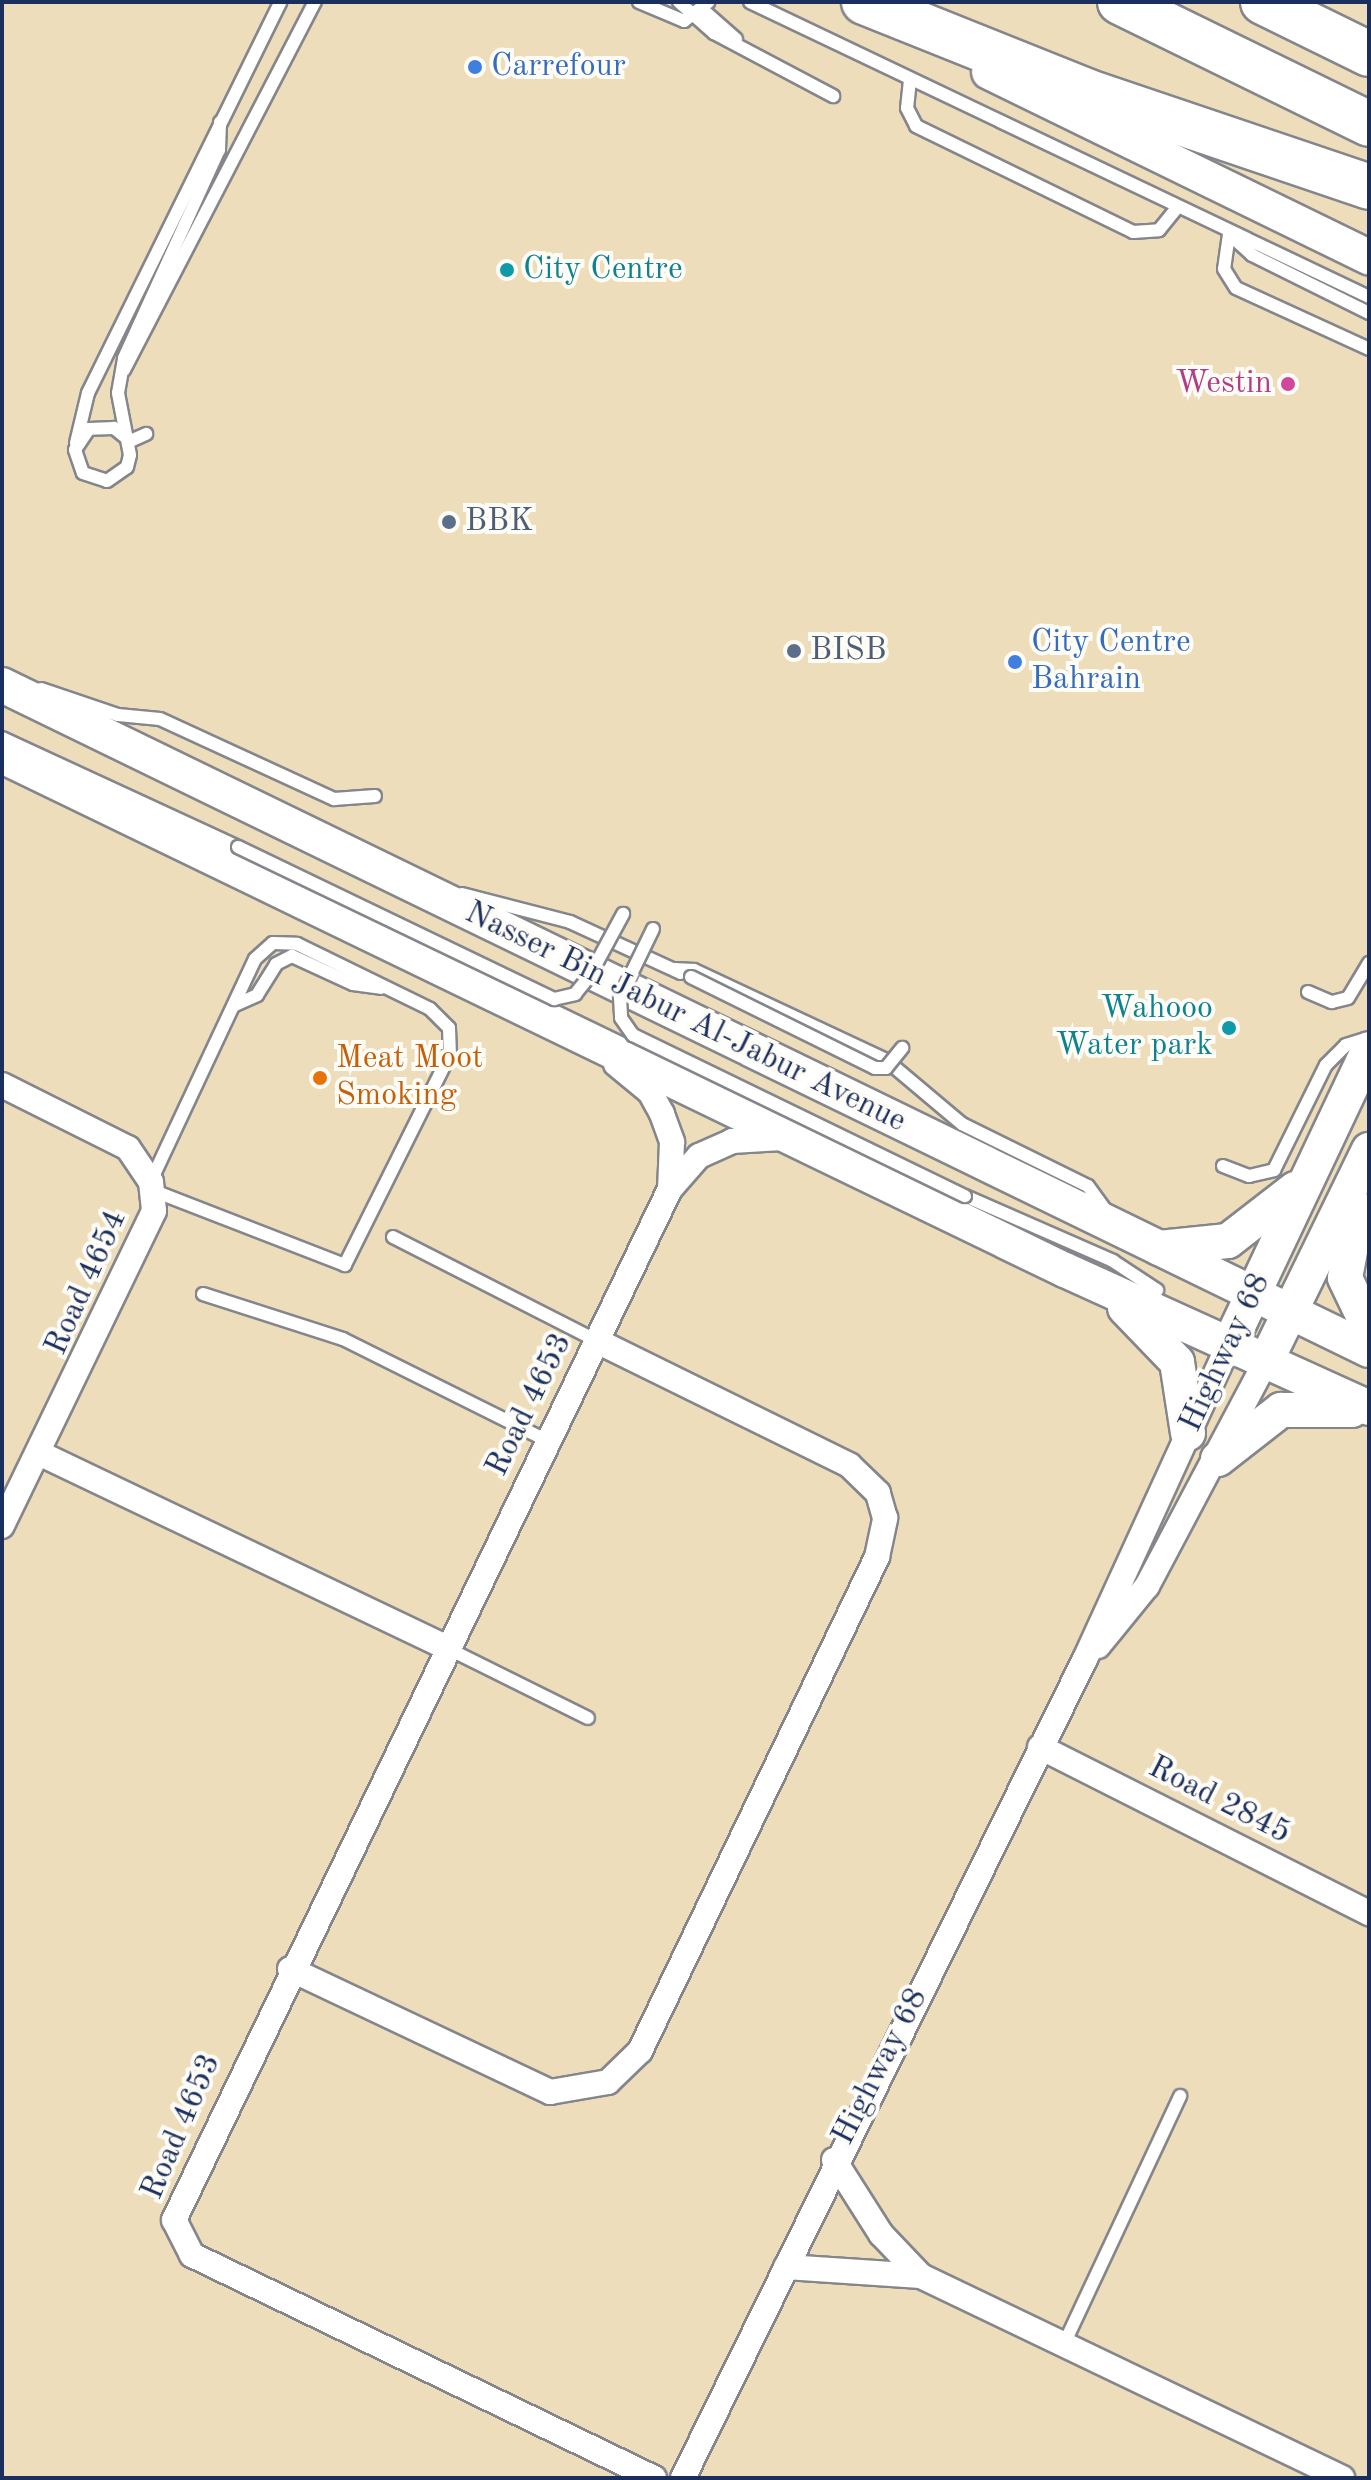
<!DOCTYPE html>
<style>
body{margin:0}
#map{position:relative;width:1371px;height:2480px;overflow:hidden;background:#edddba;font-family:"Old Standard TT",serif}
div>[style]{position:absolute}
.roads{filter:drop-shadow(2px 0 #84868c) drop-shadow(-2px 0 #84868c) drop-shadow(0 2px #84868c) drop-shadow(0 -2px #84868c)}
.lane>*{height:12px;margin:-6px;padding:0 6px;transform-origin:6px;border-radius:6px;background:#fff}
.street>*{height:24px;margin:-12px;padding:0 12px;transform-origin:12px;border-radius:12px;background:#fff}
.secondary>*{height:34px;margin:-17px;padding:0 17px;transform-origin:17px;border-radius:17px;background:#fff}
.highway>*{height:44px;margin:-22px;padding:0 22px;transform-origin:22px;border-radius:22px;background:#fff}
.bridges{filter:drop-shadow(2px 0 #84868c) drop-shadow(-2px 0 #84868c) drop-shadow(0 2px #84868c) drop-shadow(0 -2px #84868c)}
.lane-bridge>*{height:12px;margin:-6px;padding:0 6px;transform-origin:6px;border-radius:6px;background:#fff}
.dots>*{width:22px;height:22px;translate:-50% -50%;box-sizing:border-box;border:4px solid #fdfcf7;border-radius:50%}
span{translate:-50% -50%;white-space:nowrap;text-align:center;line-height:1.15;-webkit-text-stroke:8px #fdfcf7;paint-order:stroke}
.shop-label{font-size:32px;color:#366cbe}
.left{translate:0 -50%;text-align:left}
.culture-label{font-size:32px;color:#0d838f}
.right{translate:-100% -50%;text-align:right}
.hotel-label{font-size:32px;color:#b23c85}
.service-label{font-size:32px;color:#4e5e75}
.street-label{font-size:32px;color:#1b2f5e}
.food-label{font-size:32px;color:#c56008}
.frame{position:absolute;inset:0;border:4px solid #1b2f5e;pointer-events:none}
</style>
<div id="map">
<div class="roads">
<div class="lane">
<i style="left:639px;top:2px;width:49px;rotate:22.9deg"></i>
<i style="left:684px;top:21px;width:31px;rotate:-38deg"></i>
<i style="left:679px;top:2px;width:47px;rotate:41.5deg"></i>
<i style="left:714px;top:33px;width:135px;rotate:27.9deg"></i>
<i style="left:750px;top:2px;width:686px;rotate:25.48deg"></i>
<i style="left:703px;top:10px;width:44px;rotate:41.3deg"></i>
<i style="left:910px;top:80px;width:28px;rotate:96deg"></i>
<i style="left:907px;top:108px;width:20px;rotate:63deg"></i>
<i style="left:916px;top:126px;width:242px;rotate:26deg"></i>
<i style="left:1133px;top:232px;width:26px;rotate:-4deg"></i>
<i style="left:1159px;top:230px;width:28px;rotate:-51deg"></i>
<i style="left:1229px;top:234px;width:35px;rotate:98deg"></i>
<i style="left:1224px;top:269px;width:22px;rotate:58deg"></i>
<i style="left:1236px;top:288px;width:146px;rotate:24.6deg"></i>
<i style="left:1229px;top:234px;width:31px;rotate:42deg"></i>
<i style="left:1252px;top:255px;width:131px;rotate:26.4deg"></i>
<i style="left:124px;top:370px;width:415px;rotate:-62.6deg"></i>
<i style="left:124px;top:436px;width:13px;rotate:-141deg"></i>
<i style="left:114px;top:428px;width:25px;rotate:178deg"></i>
<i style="left:89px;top:429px;width:25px;rotate:124deg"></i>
<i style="left:75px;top:450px;width:24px;rotate:71deg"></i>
<i style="left:83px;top:473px;width:25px;rotate:18deg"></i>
<i style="left:107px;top:481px;width:24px;rotate:-35deg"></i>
<i style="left:127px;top:467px;width:12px;rotate:-76deg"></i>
<i style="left:130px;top:455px;width:63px;rotate:-101deg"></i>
<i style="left:118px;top:393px;width:36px;rotate:-80deg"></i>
<i style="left:124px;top:358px;width:229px;rotate:-65.5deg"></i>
<i style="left:219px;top:150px;width:28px;rotate:-88deg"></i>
<i style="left:128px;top:442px;width:20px;rotate:-24deg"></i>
<i style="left:76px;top:443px;width:51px;rotate:-76.5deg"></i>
<i style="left:88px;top:393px;width:436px;rotate:-63.8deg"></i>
<i style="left:41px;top:689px;width:81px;rotate:18.7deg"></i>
<i style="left:118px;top:715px;width:42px;rotate:5.4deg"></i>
<i style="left:160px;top:719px;width:192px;rotate:24.7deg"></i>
<i style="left:334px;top:799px;width:41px;rotate:-4.2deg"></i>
<i style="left:2px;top:738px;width:260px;rotate:24.8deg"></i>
<i style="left:462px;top:894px;width:112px;rotate:14.5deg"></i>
<i style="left:570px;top:922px;width:122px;rotate:24.7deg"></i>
<i style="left:674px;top:969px;width:20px;rotate:3deg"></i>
<i style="left:694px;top:970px;width:212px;rotate:25.1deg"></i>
<i style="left:886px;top:1060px;width:99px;rotate:40.1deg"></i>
<i style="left:962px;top:1124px;width:140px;rotate:26.2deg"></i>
<i style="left:1088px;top:1186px;width:34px;rotate:54deg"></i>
<i style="left:1308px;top:992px;width:26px;rotate:23deg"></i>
<i style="left:1332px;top:1002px;width:16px;rotate:-14deg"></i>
<i style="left:1348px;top:998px;width:41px;rotate:-59deg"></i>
<i style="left:235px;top:1005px;width:24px;rotate:-24deg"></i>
<i style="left:257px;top:995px;width:36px;rotate:-58deg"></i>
<i style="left:276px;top:964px;width:18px;rotate:-27deg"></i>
<i style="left:292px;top:956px;width:67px;rotate:24.7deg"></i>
<i style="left:353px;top:984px;width:28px;rotate:8deg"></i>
<i style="left:1223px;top:1166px;width:28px;rotate:21deg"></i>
<i style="left:1249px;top:1176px;width:26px;rotate:-13deg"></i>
<i style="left:1274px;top:1170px;width:117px;rotate:-63.7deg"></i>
<i style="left:1326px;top:1065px;width:28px;rotate:-45deg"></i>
<i style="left:1346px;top:1045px;width:21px;rotate:-17deg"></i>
<i style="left:151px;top:1181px;width:245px;rotate:-64.9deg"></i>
<i style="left:255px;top:959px;width:24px;rotate:-42deg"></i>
<i style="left:273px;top:943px;width:24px;rotate:2deg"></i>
<i style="left:297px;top:944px;width:148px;rotate:26deg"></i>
<i style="left:430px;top:1009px;width:27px;rotate:45deg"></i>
<i style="left:449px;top:1028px;width:26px;rotate:88deg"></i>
<i style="left:450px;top:1054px;width:236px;rotate:116.5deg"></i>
<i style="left:345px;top:1265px;width:207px;rotate:-158.8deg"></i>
<i style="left:965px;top:1196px;width:162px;rotate:23.7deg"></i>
<i style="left:1113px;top:1261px;width:53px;rotate:33.4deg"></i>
<i style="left:393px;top:1237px;width:229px;rotate:27deg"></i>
<i style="left:203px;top:1294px;width:147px;rotate:17.8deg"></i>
<i style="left:343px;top:1339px;width:229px;rotate:26.5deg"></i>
<i style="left:449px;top:1649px;width:155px;rotate:26.4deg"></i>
<i style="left:1064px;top:2344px;width:274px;rotate:-64.9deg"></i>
</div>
<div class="street">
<i style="left:616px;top:1064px;width:44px;rotate:39.5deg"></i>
<i style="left:650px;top:1092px;width:25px;rotate:61deg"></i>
<i style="left:662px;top:1114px;width:30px;rotate:70deg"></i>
<i style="left:672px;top:1142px;width:47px;rotate:92.4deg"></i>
<i style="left:2px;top:1085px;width:141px;rotate:26.6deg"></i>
<i style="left:128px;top:1148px;width:41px;rotate:55.9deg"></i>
<i style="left:151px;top:1182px;width:29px;rotate:84deg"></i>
<i style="left:154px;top:1211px;width:350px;rotate:115.8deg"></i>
<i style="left:41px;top:1454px;width:452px;rotate:25.5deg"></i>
<i style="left:1098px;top:1646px;width:77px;rotate:-50.8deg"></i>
<i style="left:1147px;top:1586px;width:255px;rotate:-62.1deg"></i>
<i style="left:1040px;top:1747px;width:369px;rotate:26.8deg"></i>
<i style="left:290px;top:1969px;width:288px;rotate:25.3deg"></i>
<i style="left:550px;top:2092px;width:59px;rotate:-9.8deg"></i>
<i style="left:608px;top:2082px;width:45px;rotate:-44.1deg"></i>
<i style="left:640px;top:2051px;width:548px;rotate:-64.37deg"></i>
<i style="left:877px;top:1557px;width:40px;rotate:-78deg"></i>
<i style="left:885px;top:1518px;width:26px;rotate:-106deg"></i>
<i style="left:878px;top:1493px;width:40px;rotate:-136deg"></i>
<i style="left:849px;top:1465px;width:281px;rotate:-153.8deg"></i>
<i style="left:834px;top:2160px;width:88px;rotate:57.6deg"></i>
<i style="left:881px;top:2234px;width:58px;rotate:46.4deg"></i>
<i style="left:786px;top:2267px;width:135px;rotate:3.8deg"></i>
<i style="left:921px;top:2276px;width:467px;rotate:25.6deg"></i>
<i style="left:654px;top:2478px;width:513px;rotate:-154.23deg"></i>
<i style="left:192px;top:2255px;width:39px;rotate:-117deg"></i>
<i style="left:174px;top:2220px;width:1144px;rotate:-64.31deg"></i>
<i style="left:670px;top:1189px;width:44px;rotate:-48.7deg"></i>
<i style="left:699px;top:1156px;width:36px;rotate:-24deg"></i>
<i style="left:732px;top:1141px;width:50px;rotate:-3.4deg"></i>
<i style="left:683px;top:2478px;width:912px;rotate:-63.86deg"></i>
<i style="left:1085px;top:1659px;width:348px;rotate:-65.4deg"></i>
</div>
<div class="secondary">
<i style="left:989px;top:72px;width:423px;rotate:26deg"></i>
<i style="left:2px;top:685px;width:1520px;rotate:25.94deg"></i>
<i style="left:2px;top:756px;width:1181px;rotate:25.81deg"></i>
<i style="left:1065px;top:1270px;width:334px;rotate:24.4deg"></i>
<i style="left:1358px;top:1209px;width:70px;rotate:100.7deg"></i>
<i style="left:1345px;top:1278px;width:55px;rotate:64.4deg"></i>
<i style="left:1159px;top:1248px;width:69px;rotate:-5.8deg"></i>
<i style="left:1228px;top:1241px;width:85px;rotate:-37.8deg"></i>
<i style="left:1125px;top:1308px;width:75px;rotate:46.1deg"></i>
<i style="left:1177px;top:1362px;width:72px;rotate:81.2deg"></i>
<i style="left:1230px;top:1343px;width:325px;rotate:-64.7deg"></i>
<i style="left:1266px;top:1361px;width:235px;rotate:-64deg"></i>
<i style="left:1218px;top:1459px;width:80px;rotate:-37.9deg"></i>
<i style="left:1281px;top:1410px;width:71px"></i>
</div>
<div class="highway">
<i style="left:864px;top:2px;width:239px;rotate:21.8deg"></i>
<i style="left:1086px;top:91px;width:299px;rotate:18.7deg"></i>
<i style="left:1120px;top:2px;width:277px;rotate:26.1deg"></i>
<i style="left:1263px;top:2px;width:118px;rotate:26.1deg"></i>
</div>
</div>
<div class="bridges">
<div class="lane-bridge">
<i style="left:238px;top:847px;width:351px;rotate:25.7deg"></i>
<i style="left:554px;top:999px;width:22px;rotate:-13deg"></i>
<i style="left:575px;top:994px;width:22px;rotate:-51deg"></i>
<i style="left:589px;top:977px;width:72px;rotate:-61.6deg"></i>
<i style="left:653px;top:929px;width:76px;rotate:115.9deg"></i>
<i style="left:620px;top:997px;width:21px;rotate:87deg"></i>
<i style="left:621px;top:1018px;width:21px;rotate:55deg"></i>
<i style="left:633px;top:1035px;width:369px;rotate:25.9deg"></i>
<i style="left:691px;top:977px;width:205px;rotate:26.3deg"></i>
<i style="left:875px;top:1068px;width:11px"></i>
<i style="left:886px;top:1068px;width:26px;rotate:-51deg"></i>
</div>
</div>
<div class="dots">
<i style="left:475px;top:67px;background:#3f7fe0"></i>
<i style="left:507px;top:270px;background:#0f9aa8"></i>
<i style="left:1288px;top:384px;background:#d1479c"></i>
<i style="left:449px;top:522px;background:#5c6f8a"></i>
<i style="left:794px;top:651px;background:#5c6f8a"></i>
<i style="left:1015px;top:662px;background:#3f7fe0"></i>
<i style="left:1229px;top:1028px;background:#0f9aa8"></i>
<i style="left:320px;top:1078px;background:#e8710a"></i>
</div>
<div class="shop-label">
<span class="left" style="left:491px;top:67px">Carrefour</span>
<span class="left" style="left:1031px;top:662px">City Centre<br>Bahrain</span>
</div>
<div class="culture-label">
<span class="left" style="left:523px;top:270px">City Centre</span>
<span class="right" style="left:1213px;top:1028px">Wahooo<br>Water park</span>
</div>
<div class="hotel-label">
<span class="right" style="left:1272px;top:384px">Westin</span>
</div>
<div class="service-label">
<span class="left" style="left:465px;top:522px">BBK</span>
<span class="left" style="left:810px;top:651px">BISB</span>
</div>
<div class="street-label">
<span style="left:685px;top:1018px;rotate:26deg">Nasser Bin Jabur Al-Jabur Avenue</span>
<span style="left:87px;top:1283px;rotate:-66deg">Road 4654</span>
<span style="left:1226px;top:1353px;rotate:-65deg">Highway 68</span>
<span style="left:530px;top:1405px;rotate:-64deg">Road 4653</span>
<span style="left:1219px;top:1801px;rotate:27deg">Road 2845</span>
<span style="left:881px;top:2067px;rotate:-63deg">Highway 68</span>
<span style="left:182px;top:2127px;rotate:-67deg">Road 4653</span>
</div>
<div class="food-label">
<span class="left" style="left:336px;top:1078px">Meat Moot<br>Smoking</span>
</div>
<div class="frame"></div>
</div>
